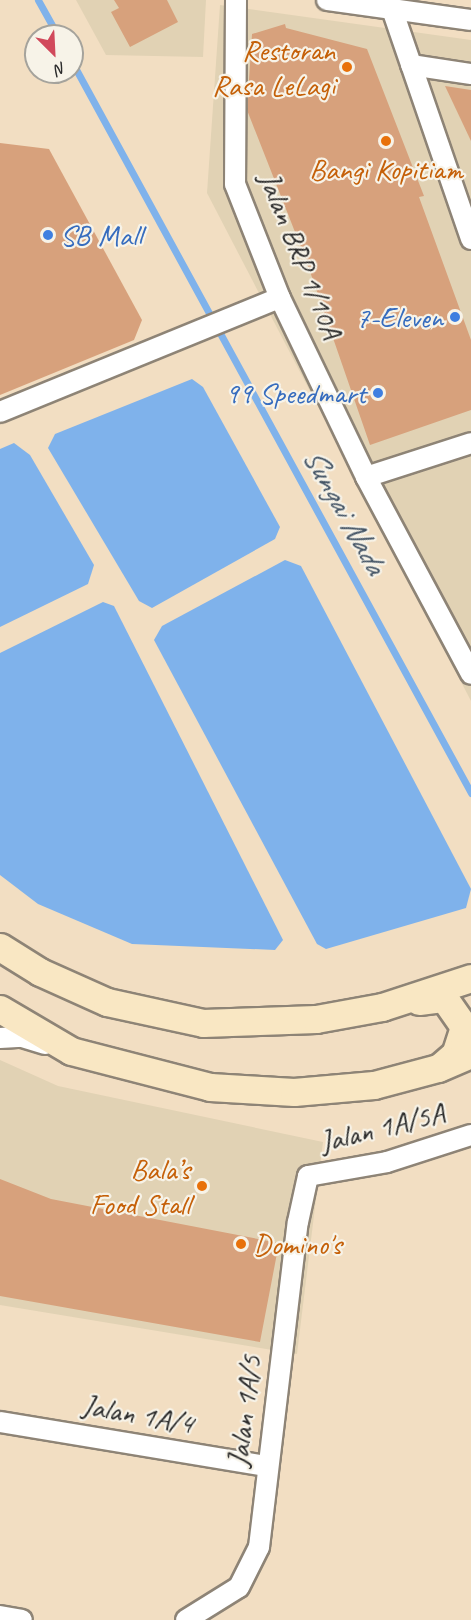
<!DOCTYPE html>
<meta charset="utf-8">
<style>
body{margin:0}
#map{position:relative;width:471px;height:1620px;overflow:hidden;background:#f2dec2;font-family:Caveat,sans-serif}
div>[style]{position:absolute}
.built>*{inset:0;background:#e1d2b4}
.water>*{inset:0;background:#7fb2eb}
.stream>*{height:7px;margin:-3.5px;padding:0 3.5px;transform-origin:3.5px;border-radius:3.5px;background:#7fb2eb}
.building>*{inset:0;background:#d7a17c}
.roads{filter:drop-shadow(2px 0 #8e8476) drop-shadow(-2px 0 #8e8476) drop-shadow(0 2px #8e8476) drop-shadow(0 -2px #8e8476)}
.street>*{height:20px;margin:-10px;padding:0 10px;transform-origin:10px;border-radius:10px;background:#fff}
.secondary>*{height:27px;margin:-13.5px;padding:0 13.5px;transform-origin:13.5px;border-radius:13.5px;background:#f9e7c3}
.dots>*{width:16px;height:16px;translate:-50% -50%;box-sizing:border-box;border:3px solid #f7f3e8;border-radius:50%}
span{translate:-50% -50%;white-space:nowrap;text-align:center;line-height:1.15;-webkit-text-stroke:4.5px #f7f3e8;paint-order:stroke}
.food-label{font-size:30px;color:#c56008}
.right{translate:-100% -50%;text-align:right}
.left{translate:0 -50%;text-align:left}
.shop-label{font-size:30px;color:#366cbe}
.street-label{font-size:30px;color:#2b2b2b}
.water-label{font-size:32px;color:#445465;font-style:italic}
.north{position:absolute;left:24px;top:24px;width:60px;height:60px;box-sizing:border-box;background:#f7f3e8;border:2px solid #a5a39c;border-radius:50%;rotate:156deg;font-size:16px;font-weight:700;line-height:24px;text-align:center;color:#2b2b2b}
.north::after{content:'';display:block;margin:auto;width:21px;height:27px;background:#d1495b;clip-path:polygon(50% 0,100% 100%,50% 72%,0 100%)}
</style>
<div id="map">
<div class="built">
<i style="clip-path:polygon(76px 0,206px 0,203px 57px,106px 55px)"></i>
<i style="clip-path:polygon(220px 5px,471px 40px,471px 701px,207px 193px)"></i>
<i style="clip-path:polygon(0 1060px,58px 1086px,323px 1142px,297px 1354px,0 1305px)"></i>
</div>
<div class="water">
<i style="clip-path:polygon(192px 379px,203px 387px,280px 527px,275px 539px,152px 608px,139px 601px,48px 448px,55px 434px)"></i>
<i style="clip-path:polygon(14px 443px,30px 455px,94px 565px,88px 584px,0 627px,0 449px)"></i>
<i style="clip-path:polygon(285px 560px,301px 566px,471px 889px,466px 908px,326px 949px,317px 944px,154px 640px,162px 626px)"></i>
<i style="clip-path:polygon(103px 602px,114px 606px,283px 940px,275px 950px,132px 944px,38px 904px,0 875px,0 653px)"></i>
</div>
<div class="stream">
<i style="left:38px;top:0;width:41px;rotate:60.9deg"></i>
<i style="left:72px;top:62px;width:833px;rotate:61.37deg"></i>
</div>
<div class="building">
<i style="clip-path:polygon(114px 0,167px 0,178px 22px,130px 47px,111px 12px,119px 8px)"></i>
<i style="clip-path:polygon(285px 24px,286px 28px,367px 49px,424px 196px,419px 197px,471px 340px,471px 410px,370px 445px,306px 260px,247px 110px,252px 34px)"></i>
<i style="clip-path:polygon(445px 86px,471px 90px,471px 141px)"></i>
<i style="clip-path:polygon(0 143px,49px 149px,142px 320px,134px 340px,0 395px)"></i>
<i style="clip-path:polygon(0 1179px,51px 1199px,279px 1243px,260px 1342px,0 1296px)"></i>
</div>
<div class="roads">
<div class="street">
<i style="left:236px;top:0;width:184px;rotate:90.3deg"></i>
<i style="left:235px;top:184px;width:123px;rotate:68.5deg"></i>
<i style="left:280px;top:298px;width:199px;rotate:64.3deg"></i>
<i style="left:366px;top:477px;width:223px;rotate:61.9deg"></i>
<i style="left:327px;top:0;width:145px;rotate:7.9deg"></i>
<i style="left:393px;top:12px;width:240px;rotate:71deg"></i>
<i style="left:411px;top:65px;width:61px;rotate:8.5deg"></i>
<i style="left:0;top:412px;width:302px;rotate:-22.2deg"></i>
<i style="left:366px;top:477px;width:110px;rotate:-17.9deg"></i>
<i style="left:0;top:1038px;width:22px;rotate:-3deg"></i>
<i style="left:22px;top:1037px;width:24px;rotate:17deg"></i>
<i style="left:0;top:1422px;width:271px;rotate:9.4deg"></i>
<i style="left:0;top:1616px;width:22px;rotate:10deg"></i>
<i style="left:186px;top:1620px;width:62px;rotate:-31.9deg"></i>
<i style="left:239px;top:1587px;width:45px;rotate:-63.4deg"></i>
<i style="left:259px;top:1547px;width:327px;rotate:-83.2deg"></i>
<i style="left:298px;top:1222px;width:47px;rotate:-77.7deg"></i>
<i style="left:308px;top:1176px;width:80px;rotate:-10deg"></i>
<i style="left:387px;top:1162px;width:88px;rotate:-17.8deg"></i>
</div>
<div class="secondary">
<i style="left:0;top:947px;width:47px;rotate:32deg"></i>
<i style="left:40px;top:972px;width:73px;rotate:24.1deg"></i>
<i style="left:107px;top:1002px;width:98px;rotate:12.3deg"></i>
<i style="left:203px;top:1023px;width:113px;rotate:-2deg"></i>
<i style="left:316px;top:1019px;width:67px;rotate:-10.3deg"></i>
<i style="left:382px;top:1007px;width:94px;rotate:-18deg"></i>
<i style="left:419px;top:1001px;width:25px;rotate:-7deg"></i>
<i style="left:444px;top:998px;width:35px;rotate:55deg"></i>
<i style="left:464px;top:1027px;width:28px;rotate:108deg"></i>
<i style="left:455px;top:1054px;width:18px;rotate:139deg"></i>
<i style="left:0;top:1009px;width:82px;rotate:30.6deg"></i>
<i style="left:71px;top:1051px;width:144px;rotate:14.5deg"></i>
<i style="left:210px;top:1087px;width:84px;rotate:3.4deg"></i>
<i style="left:294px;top:1092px;width:80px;rotate:-5deg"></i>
<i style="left:374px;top:1085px;width:66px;rotate:-14.9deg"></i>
<i style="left:438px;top:1068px;width:36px;rotate:-23deg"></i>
</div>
</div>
<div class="dots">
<i style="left:347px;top:67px;background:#e8710a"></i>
<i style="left:386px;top:141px;background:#e8710a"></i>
<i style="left:48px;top:235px;background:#3f7fe0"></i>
<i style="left:455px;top:317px;background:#3f7fe0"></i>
<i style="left:378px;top:393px;background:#3f7fe0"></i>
<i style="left:202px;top:1186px;background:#e8710a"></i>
<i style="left:241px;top:1244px;background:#e8710a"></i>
</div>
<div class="food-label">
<span class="right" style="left:335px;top:67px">Restoran<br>Rasa LeLagi</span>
<span style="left:386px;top:169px">Bangi Kopitiam</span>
<span class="right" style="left:190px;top:1186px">Bala’s<br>Food Stall</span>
<span class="left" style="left:253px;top:1244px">Domino's</span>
</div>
<div class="shop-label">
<span class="left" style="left:60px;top:235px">SB Mall</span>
<span class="right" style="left:443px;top:317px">7-Eleven</span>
<span class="right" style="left:366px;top:393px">99 Speedmart</span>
</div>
<div class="street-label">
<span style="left:301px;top:255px;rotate:68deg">Jalan BRP 1/10A</span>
<span style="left:382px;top:1127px;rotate:-14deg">Jalan 1A/5A</span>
<span style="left:244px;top:1411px;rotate:-83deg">Jalan 1A/5</span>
<span style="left:138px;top:1414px;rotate:10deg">Jalan 1A/4</span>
</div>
<div class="water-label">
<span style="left:344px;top:511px;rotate:61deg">Sungai Nada</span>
</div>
<div class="north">N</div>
</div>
